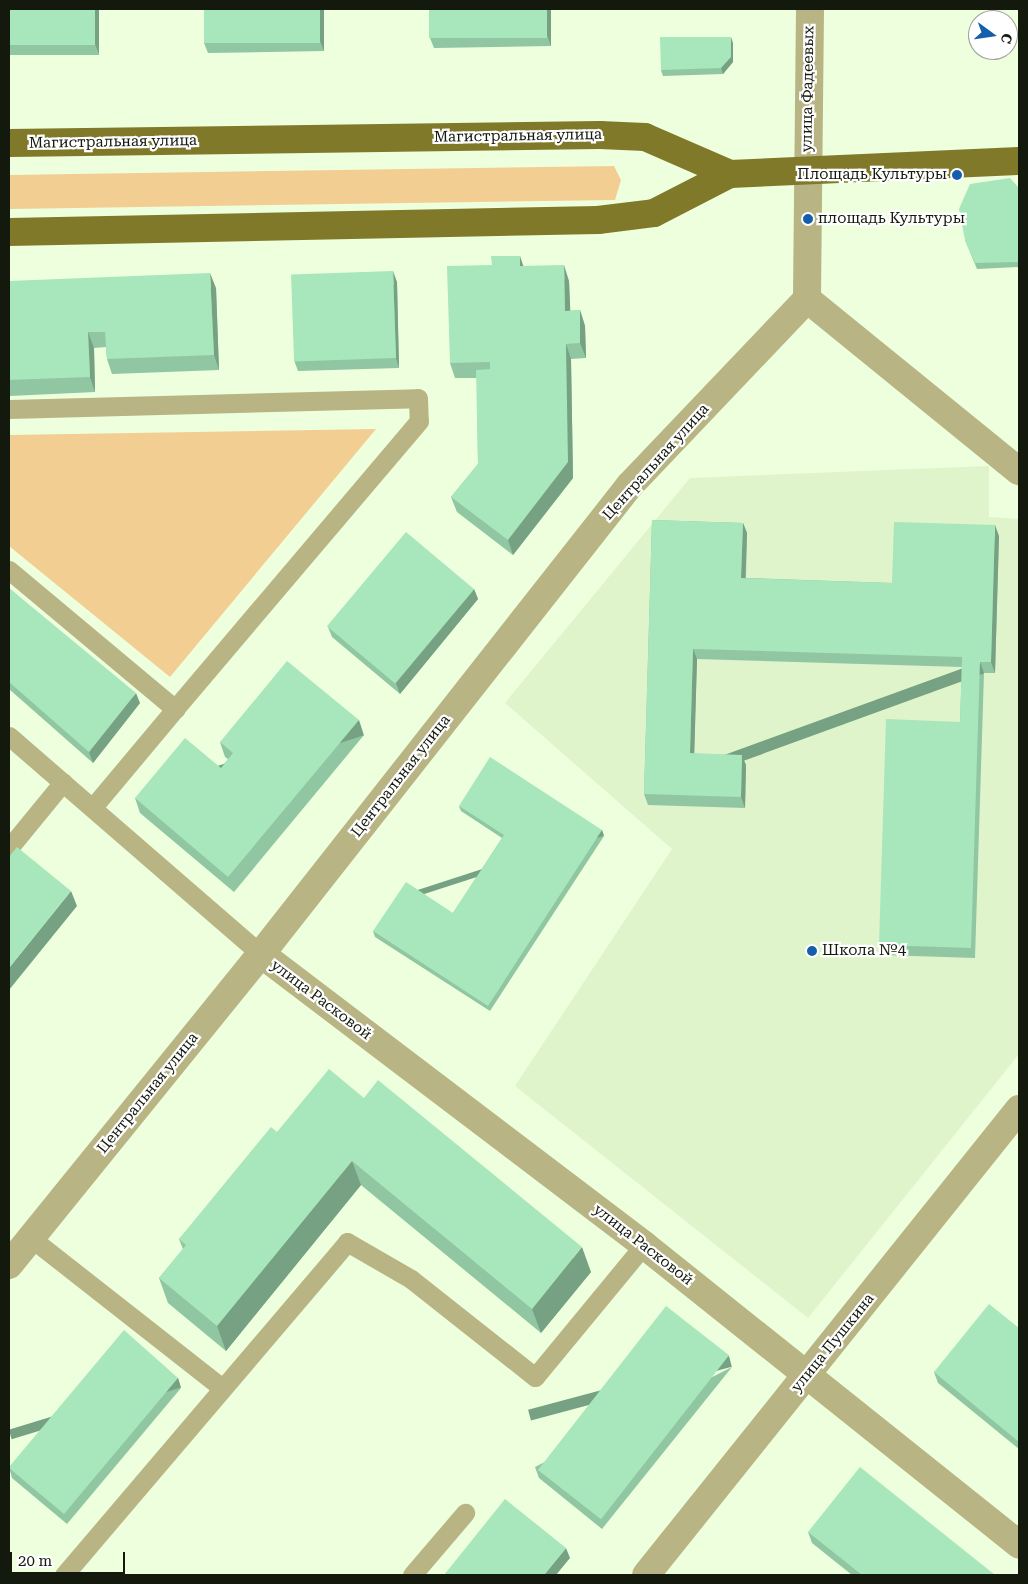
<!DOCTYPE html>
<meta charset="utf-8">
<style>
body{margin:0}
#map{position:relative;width:1028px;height:1584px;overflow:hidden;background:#edffdc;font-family:"Roboto Serif",serif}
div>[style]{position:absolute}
.built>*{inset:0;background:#dff4ca}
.green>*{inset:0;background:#f3ce93}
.service>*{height:19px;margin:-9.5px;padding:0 9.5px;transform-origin:9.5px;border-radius:9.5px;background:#b8b483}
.minor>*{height:28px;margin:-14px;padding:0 14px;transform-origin:14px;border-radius:14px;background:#b8b483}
.primary>*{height:28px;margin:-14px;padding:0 14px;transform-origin:14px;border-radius:14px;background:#81792a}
.wall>*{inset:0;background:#90c6a1;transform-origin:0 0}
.shaded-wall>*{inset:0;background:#76a183;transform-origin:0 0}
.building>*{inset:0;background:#a8e6bb;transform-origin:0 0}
.dots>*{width:14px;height:14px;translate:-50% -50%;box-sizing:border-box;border:2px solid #fff;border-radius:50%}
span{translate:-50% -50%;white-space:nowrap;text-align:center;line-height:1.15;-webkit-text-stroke:4.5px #fff;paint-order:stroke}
.street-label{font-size:15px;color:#13190d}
.poi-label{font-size:15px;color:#13190d}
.right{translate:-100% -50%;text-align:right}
.left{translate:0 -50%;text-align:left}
.frame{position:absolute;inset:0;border:10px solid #13190d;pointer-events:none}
.north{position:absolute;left:968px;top:10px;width:50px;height:50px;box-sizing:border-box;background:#fff;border:1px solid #a1a39e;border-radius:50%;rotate:104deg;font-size:14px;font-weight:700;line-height:20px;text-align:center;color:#13190d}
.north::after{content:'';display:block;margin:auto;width:18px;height:22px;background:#145ead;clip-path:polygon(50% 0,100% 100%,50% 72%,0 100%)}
.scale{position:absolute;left:10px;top:1552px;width:115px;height:22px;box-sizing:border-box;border:2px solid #13190d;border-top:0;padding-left:6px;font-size:15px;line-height:18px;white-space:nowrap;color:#13190d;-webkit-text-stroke:4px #fff;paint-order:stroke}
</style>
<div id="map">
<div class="built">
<i style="clip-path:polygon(989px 466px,989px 517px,1019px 519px,1019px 1054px,808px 1318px,515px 1086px,672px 849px,505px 703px,690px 478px)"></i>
</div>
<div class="green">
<i style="clip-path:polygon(614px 166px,621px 180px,615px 200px,9px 209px,9px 175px)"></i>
<i style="clip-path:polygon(376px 429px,170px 677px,9px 546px,9px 435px)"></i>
</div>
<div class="service">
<i style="left:9px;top:409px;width:409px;rotate:-1.5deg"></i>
<i style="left:418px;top:398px;width:23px;rotate:88deg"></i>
<i style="left:419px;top:421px;width:377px;rotate:130.3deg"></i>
<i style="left:9px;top:570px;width:217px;rotate:39.9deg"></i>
<i style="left:175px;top:709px;width:128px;rotate:129.9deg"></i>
<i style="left:9px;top:736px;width:333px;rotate:40.9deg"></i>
<i style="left:9px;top:848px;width:85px;rotate:-50.7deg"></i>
<i style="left:31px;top:1238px;width:243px;rotate:38.1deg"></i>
<i style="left:64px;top:1575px;width:437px;rotate:-49.6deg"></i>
<i style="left:347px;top:1242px;width:74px;rotate:30deg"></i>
<i style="left:411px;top:1279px;width:158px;rotate:38.3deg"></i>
<i style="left:535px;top:1377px;width:171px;rotate:-50.5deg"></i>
<i style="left:412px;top:1575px;width:82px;rotate:-49.5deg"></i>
</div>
<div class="minor">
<i style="left:810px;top:9px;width:290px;rotate:90.6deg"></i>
<i style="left:807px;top:299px;width:273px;rotate:39.1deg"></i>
<i style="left:261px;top:954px;width:481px;rotate:37.2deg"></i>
<i style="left:644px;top:1245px;width:480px;rotate:38.6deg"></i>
<i style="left:9px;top:1265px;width:400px;rotate:-51deg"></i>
<i style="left:261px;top:954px;width:597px;rotate:-51.81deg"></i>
<i style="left:630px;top:485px;width:257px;rotate:-46.4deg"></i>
<i style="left:646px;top:1575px;width:597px;rotate:-51.33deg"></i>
</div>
<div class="primary">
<i style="left:9px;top:143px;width:591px;rotate:-0.78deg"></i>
<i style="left:600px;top:135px;width:45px;rotate:2.5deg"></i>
<i style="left:645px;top:137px;width:93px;rotate:23.5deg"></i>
<i style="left:730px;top:174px;width:289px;rotate:-2.6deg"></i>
<i style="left:9px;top:232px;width:589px;rotate:-1.17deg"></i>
<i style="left:598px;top:220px;width:56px;rotate:-7.1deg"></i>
<i style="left:654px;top:213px;width:85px;rotate:-27.2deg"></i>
</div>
<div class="wall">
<i style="left:9px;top:9px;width:90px;height:46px"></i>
<i style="clip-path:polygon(204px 9px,324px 9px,324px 51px,208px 53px,204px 43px)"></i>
<i style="clip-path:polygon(429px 9px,551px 9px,551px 46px,434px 48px,430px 38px)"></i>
<i style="clip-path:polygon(733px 43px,733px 62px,723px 74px,663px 76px,661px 70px)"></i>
<i style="clip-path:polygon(1019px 188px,1019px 267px,977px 269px,965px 240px)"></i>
<i style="clip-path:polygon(524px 266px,569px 281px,570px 311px,580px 310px,585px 326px,586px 358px,571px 359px,573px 478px,513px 555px,457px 512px,451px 497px,478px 464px,477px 378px,455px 378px,450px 363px)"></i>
<i style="clip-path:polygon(9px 281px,216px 288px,219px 370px,112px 374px,107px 359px,106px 347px,94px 348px,95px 392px,10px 396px,9px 392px)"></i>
<i style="clip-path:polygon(397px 282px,399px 368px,298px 371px,294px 360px)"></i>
<i style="clip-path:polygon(652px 520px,743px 523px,747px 533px,746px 578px,892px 583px,999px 536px,995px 673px,984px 673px,975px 958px,883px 955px,879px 945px,960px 722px,962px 667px,697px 659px,694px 753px,746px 765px,745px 808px,648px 805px,644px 794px)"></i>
<i style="clip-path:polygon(9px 588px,140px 703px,93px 763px,9px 689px)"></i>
<i style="clip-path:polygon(474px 589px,478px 599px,400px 694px,332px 637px,328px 627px)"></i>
<i style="clip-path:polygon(364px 735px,234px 892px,140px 813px,135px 798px,221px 768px,228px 759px,225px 757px,220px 742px)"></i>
<i style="clip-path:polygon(459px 806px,602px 830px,604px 836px,490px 1011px,375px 937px,373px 931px,453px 913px,502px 838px,461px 811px)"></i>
<i style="clip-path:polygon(364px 1098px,591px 1272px,541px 1333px,361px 1185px,226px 1351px,168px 1303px,159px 1278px,183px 1249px,179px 1239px,277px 1132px)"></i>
<i style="clip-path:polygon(1019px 1328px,1019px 1449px,938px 1383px,934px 1372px)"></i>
<i style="clip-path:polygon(732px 1367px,602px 1529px,539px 1478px,535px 1467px)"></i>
<i style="clip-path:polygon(178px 1378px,181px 1388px,67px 1524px,12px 1478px,9px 1467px)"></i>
<i style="clip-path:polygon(808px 1532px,995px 1575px,852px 1575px,812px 1543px)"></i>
</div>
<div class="shaded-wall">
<i style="clip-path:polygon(95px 9px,99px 9px,99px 54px,95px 44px)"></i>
<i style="clip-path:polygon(320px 9px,324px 9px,324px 51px,320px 41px)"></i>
<i style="clip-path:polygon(547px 9px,551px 9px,551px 46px,547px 35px)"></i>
<i style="clip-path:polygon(731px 37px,733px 43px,733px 62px,723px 74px,721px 68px)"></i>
<i style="clip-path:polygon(520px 256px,525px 271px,520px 266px)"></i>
<i style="clip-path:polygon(564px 265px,569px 281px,571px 326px,565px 311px)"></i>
<i style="clip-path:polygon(393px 271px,397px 282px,399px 368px,396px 358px)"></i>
<i style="clip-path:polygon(210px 273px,216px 288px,219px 370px,214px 355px)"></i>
<i style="clip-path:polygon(580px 310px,585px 326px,586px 358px,580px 343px)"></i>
<i style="clip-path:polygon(88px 332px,94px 348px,95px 392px,90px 377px)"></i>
<i style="clip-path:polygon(566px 344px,571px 359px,573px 478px,513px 555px,508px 540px)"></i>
<i style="clip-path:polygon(743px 523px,747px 533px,745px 589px,741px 578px)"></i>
<i style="clip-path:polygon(995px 525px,999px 536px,995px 673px,991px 662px)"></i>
<i style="clip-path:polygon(474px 589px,478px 599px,400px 694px,396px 683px)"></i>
<i style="clip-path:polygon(693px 649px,697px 659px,694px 764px,690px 753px)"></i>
<i style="left:980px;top:662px;width:12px;height:286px;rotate:70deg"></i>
<i style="clip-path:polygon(136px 693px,140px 703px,93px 763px,89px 752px)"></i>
<i style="left:359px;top:720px;width:16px;height:204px;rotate:72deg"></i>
<i style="clip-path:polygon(742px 755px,746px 765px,745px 808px,741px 797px)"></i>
<i style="left:602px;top:830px;width:6px;height:210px;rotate:72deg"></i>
<i style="clip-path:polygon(71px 891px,77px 906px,9px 990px,9px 968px)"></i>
<i style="clip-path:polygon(352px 1161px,361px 1185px,226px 1351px,217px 1326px)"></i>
<i style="clip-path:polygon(582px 1247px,591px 1272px,541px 1333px,532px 1309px)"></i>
<i style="left:729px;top:1356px;width:11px;height:208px;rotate:75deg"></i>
<i style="left:178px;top:1378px;width:10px;height:177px;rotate:73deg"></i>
<i style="clip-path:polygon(566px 1548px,570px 1558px,556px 1575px,544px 1575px)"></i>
</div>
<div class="building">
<i style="left:9px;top:9px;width:86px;height:36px"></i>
<i style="left:204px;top:9px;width:116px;height:34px"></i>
<i style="left:429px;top:9px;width:118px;height:29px"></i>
<i style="clip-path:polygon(660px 37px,731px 37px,731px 57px,721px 68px,661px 70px)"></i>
<i style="clip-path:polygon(1010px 178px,1019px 188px,1019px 262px,975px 263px,965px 240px,959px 209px,970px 184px)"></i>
<i style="clip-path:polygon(491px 256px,520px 256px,520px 266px,564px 265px,565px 311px,580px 310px,580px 343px,566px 344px,568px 462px,508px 540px,451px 497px,478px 464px,476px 370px,490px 369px,490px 362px,450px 363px,447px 266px,492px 265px)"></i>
<i style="left:393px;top:271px;width:87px;height:102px;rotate:88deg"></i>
<i style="clip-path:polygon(210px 273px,214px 355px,107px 359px,105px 332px,88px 332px,90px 377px,9px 380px,9px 281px)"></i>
<i style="clip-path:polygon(652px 520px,743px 523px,741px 578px,892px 583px,894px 522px,995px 525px,991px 662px,980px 662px,971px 948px,879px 945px,886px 719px,960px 722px,962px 657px,693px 649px,690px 753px,742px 755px,741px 797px,644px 794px)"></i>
<i style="left:406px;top:532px;width:89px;height:123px;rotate:40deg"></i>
<i style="clip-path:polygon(9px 588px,136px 693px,89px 752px,9px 682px)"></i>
<i style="clip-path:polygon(287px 661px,359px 720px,228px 877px,135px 798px,185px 738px,221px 768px,233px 753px,220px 742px)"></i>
<i style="clip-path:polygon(490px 757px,602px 830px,488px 1006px,373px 931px,406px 882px,453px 913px,504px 835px,459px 806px)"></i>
<i style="clip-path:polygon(17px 847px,71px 891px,9px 968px,9px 857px)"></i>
<i style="clip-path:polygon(329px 1069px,364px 1098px,378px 1080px,582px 1247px,532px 1309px,352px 1161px,217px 1326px,159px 1278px,186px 1245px,179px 1239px,271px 1127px,277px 1132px)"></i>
<i style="clip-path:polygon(989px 1304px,1019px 1328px,1019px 1442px,934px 1372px)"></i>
<i style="left:666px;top:1306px;width:80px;height:208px;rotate:38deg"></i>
<i style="clip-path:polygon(124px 1330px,178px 1378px,64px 1514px,9px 1468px,9px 1467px)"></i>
<i style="clip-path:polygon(860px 1467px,995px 1575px,862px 1575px,808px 1532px)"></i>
<i style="clip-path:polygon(505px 1499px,566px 1548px,544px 1575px,444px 1575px)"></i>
</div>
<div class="dots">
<i style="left:957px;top:175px;background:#145ead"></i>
<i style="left:808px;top:219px;background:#145ead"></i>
<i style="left:812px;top:951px;background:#145ead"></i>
</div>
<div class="street-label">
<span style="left:808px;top:89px;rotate:-89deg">улица Фадеевых</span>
<span style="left:518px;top:136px;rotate:-1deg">Магистральная улица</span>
<span style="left:113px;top:142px;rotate:-1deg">Магистральная улица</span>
<span style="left:656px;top:462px;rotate:-48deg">Центральная улица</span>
<span style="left:401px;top:776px;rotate:-52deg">Центральная улица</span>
<span style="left:321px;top:1000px;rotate:37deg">улица Расковой</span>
<span style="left:148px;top:1093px;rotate:-51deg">Центральная улица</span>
<span style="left:643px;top:1245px;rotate:38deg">улица Расковой</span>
<span style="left:833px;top:1343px;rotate:-51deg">улица Пушкина</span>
</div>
<div class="poi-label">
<span class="right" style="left:947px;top:175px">Площадь Культуры</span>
<span class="left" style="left:818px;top:219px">площадь Культуры</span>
<span class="left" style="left:822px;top:951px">Школа №4</span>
</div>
<div class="frame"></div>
<div class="north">С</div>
<div class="scale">20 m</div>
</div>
